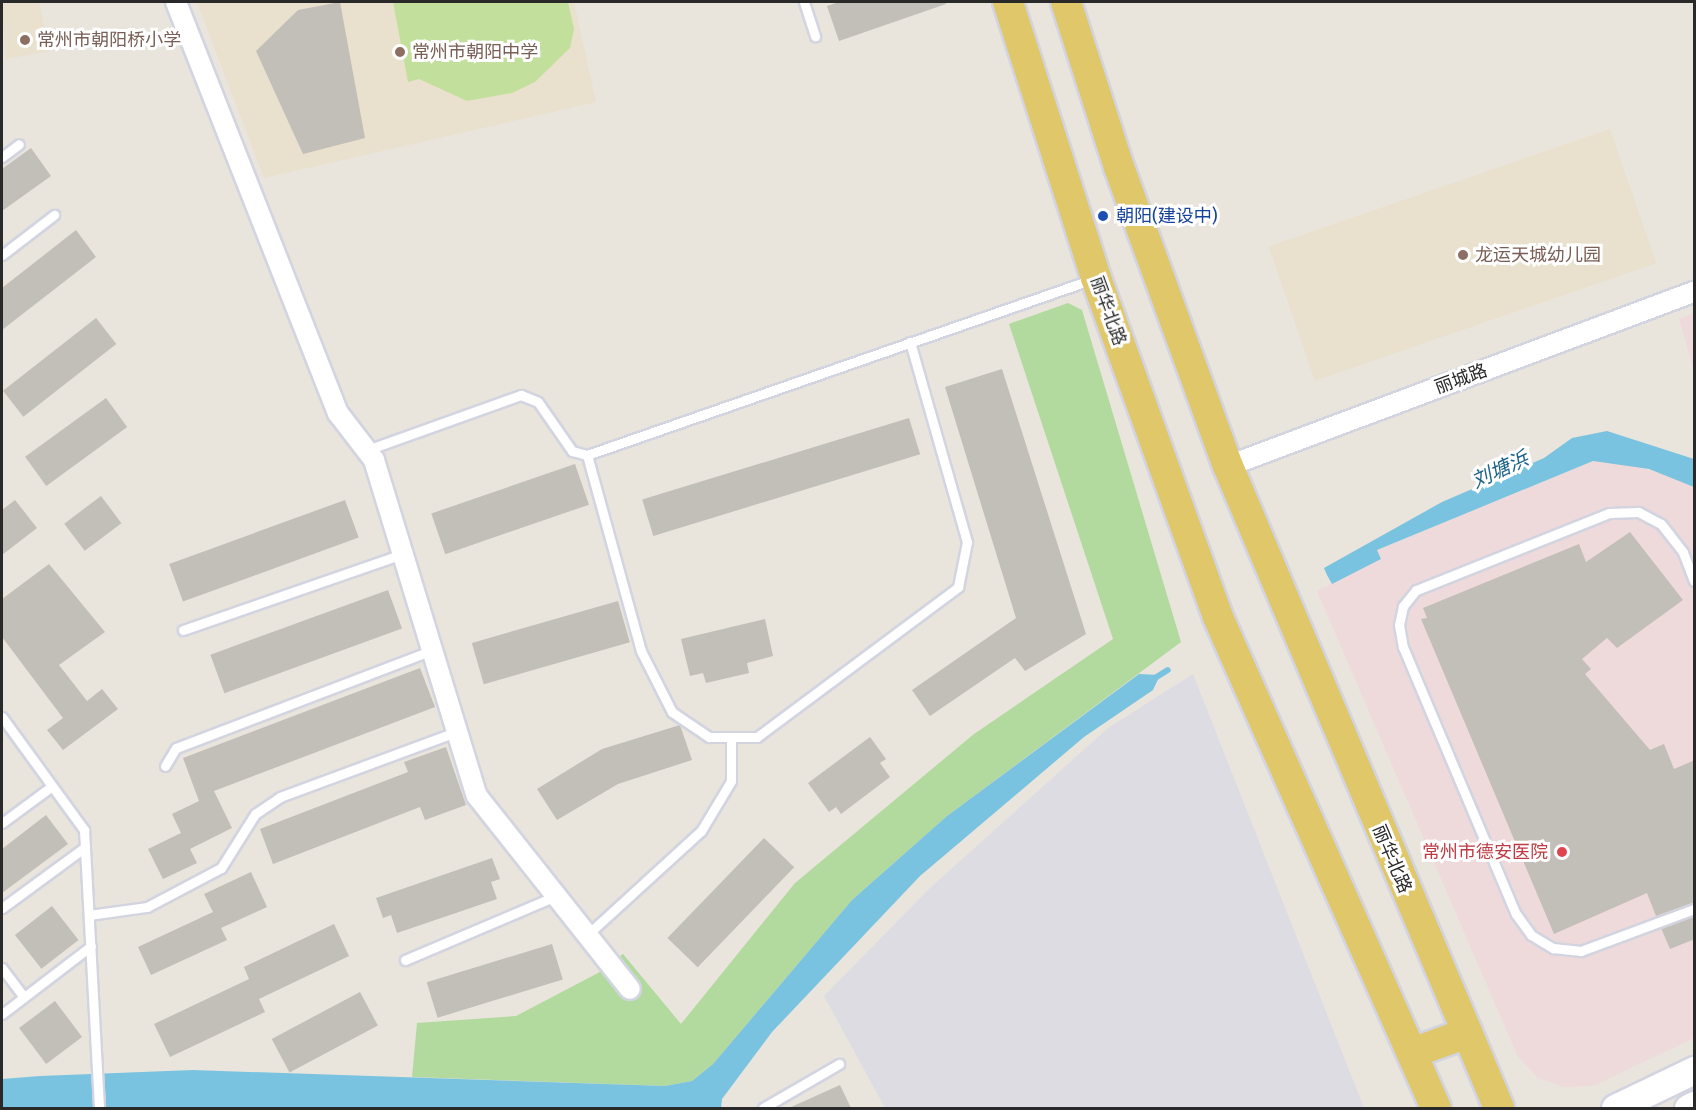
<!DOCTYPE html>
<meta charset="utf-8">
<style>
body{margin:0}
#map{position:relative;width:1696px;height:1110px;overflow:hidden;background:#e9e4dc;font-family:"Fira Sans","Noto Sans SC",sans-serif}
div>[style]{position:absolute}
.industrial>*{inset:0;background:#dedce3}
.education>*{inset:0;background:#e9e1cd;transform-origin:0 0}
.medical>*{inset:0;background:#efdadb}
.green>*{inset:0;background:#b2da9e}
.pitch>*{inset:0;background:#c2e09b}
.water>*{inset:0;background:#7ac3e0}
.stream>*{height:6px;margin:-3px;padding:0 3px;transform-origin:3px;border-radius:3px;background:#7ac3e0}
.building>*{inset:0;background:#c2beb8;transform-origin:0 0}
.roads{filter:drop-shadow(2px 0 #d2d4e0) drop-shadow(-2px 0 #d2d4e0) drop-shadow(0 2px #d2d4e0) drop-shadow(0 -2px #d2d4e0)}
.service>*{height:9px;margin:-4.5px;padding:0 4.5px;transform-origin:4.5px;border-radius:4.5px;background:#fff}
.minor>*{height:20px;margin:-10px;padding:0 10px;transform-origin:10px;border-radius:10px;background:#fff}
.secondary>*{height:27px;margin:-13.5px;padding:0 13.5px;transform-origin:13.5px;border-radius:13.5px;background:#fff}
.primary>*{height:30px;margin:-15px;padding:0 15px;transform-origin:15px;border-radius:15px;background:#e0c76a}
.dots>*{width:16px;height:16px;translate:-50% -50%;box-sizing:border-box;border:3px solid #fff;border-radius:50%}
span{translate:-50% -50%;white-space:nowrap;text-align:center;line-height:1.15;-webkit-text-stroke:6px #fff;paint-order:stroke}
.education-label{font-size:18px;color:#785e54}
.left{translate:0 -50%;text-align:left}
.transit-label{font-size:18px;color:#164399}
.street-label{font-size:18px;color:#292929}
.health-label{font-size:18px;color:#be3a42}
.right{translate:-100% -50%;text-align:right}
.water-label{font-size:20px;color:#1c628a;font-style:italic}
.frame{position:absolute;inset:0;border:3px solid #292929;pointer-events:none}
</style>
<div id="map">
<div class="industrial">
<i style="clip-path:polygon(1193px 674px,1364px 1108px,885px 1108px,824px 996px,930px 888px,1108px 728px)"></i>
</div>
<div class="education">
<i style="clip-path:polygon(2px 2px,39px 2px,49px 51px,6px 59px)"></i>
<i style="clip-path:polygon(197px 2px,574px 2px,596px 102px,264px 178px)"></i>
<i style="left:1610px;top:129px;width:142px;height:361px;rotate:71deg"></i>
</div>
<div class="medical">
<i style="clip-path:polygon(1694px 313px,1694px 370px,1679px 319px)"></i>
<i style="clip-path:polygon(1593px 461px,1618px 462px,1694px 482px,1694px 1038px,1593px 1086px,1564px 1087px,1538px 1078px,1518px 1057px,1317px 591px,1380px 559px,1377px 550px)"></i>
</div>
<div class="green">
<i style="clip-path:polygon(1068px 303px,1082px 310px,1181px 642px,947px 816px,852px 900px,713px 1064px,692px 1081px,665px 1086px,412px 1077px,417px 1023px,516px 1016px,598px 973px,623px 954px,681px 1024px,795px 883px,974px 734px,1113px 639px,1009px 324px)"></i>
</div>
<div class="pitch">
<i style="clip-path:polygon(393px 2px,568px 2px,574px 29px,570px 48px,535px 82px,512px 93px,467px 101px,419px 79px,408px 82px)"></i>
</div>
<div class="water">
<i style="clip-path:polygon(1607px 431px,1694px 459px,1694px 487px,1649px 469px,1593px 461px,1377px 550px,1381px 559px,1332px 584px,1327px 575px,1324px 568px,1442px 502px,1544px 458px,1572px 438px)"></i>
<i style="clip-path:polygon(1139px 674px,1160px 675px,1153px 690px,1084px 737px,920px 876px,772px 1032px,722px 1099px,721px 1108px,2px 1108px,2px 1079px,40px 1076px,193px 1070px,665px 1086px,692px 1081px,713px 1064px,852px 900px,947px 816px)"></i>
</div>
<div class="stream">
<i style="left:1155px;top:678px;width:15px;rotate:-32deg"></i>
</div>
<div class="building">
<i style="clip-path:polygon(340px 2px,365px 138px,303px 154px,256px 51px,298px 10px)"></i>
<i style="clip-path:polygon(839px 2px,946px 2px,946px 4px,839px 41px,827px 6px)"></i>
<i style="clip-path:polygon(31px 148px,51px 176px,2px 211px,2px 169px)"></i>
<i style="clip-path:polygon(76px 230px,96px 257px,2px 330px,2px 288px)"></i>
<i style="left:96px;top:318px;width:33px;height:118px;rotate:52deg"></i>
<i style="clip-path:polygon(1002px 369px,1086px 634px,1025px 671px,1015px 658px,930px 716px,912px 690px,1016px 618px,945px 387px)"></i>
<i style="left:106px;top:398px;width:36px;height:100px;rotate:54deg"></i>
<i style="left:909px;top:418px;width:38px;height:279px;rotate:73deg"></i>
<i style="left:575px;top:464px;width:43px;height:152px;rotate:71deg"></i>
<i style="left:101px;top:496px;width:34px;height:46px;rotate:53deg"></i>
<i style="clip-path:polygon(15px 500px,37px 528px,2px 555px,2px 510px)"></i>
<i style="left:345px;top:500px;width:40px;height:187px;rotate:70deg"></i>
<i style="clip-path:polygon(1630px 532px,1683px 600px,1617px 648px,1607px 638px,1582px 659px,1591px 669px,1585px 674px,1650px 750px,1664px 744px,1674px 769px,1695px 760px,1695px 902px,1656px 916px,1647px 893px,1554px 934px,1421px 619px,1427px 618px,1423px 608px,1579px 544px,1586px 562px)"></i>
<i style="clip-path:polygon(49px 564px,105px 632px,59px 665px,87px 701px,102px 689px,118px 709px,63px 750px,47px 730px,63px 718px,2px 637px,2px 599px)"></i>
<i style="left:388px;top:590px;width:41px;height:189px;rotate:70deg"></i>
<i style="left:618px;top:601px;width:43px;height:152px;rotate:74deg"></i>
<i style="clip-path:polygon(765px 619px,773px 656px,747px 663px,749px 673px,706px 683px,703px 673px,690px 676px,681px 639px)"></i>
<i style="clip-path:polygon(420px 668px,435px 707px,214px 791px,232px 828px,190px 849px,197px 863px,163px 879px,148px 849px,181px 833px,172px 814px,199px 801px,183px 758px)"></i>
<i style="clip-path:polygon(680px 725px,692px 760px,618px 784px,557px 820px,537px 789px,602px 749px)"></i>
<i style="clip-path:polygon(870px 737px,886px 759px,880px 763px,890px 777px,841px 814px,836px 807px,829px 812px,808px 783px)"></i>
<i style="clip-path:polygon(446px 747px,466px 805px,425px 820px,420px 807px,273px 864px,260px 829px,408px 772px,404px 762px)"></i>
<i style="clip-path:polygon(46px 815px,68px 844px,2px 893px,2px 849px)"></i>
<i style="left:764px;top:838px;width:42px;height:139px;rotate:44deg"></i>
<i style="clip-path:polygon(492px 858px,500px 879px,491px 882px,497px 899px,397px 933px,391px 915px,383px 918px,376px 898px)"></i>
<i style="clip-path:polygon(251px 872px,267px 907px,221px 928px,227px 940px,151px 975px,138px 947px,213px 912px,204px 894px)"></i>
<i style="left:52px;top:906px;width:43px;height:47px;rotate:52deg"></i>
<i style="clip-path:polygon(1695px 916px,1695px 939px,1670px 949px,1661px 928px)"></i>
<i style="clip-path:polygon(334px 924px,349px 956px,259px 999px,265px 1012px,170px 1057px,154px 1024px,249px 979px,244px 967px)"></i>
<i style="left:552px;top:944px;width:37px;height:131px;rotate:73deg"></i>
<i style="left:360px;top:992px;width:38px;height:100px;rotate:62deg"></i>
<i style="left:55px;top:1001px;width:45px;height:45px;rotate:53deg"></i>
<i style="clip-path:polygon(840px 1085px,851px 1108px,789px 1108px)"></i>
</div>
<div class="roads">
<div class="service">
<i style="left:804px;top:2px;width:36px;rotate:72deg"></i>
<i style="left:2px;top:157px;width:21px;rotate:-37deg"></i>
<i style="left:2px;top:255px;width:66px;rotate:-37.6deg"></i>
<i style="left:367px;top:450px;width:164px;rotate:-19.7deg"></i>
<i style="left:521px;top:395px;width:18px;rotate:22deg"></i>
<i style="left:538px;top:402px;width:60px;rotate:55.2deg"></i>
<i style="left:572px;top:451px;width:16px;rotate:15deg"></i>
<i style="left:587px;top:455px;width:536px;rotate:-19.18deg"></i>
<i style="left:587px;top:455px;width:203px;rotate:74.6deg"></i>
<i style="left:641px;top:651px;width:68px;rotate:63.1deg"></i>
<i style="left:672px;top:712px;width:45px;rotate:34deg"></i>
<i style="left:709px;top:737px;width:48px"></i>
<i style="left:757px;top:737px;width:251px;rotate:-36.7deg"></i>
<i style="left:958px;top:587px;width:46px;rotate:-78.7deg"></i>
<i style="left:967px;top:542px;width:208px;rotate:-105.9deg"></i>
<i style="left:1694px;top:581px;width:31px;rotate:-111deg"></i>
<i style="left:1683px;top:552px;width:36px;rotate:-128deg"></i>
<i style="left:1661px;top:524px;width:26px;rotate:-152deg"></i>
<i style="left:1638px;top:512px;width:29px;rotate:178deg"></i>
<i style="left:1609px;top:513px;width:208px;rotate:158.2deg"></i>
<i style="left:1416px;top:590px;width:21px;rotate:129deg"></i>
<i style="left:1403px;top:606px;width:19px;rotate:102deg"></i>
<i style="left:1399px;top:625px;width:22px;rotate:80deg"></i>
<i style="left:1403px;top:647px;width:290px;rotate:67.1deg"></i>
<i style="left:1516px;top:914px;width:26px;rotate:54deg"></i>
<i style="left:1531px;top:935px;width:26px;rotate:31deg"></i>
<i style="left:1553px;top:948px;width:28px;rotate:6deg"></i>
<i style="left:1581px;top:951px;width:121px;rotate:-20.4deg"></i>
<i style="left:183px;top:630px;width:233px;rotate:-19.1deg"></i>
<i style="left:2px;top:717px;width:140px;rotate:54deg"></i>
<i style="left:84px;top:830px;width:278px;rotate:86.9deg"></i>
<i style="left:165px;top:766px;width:21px;rotate:-59deg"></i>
<i style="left:176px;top:748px;width:275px;rotate:-20.9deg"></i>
<i style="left:2px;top:823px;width:62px;rotate:-36.5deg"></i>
<i style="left:2px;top:908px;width:103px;rotate:-36.3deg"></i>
<i style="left:89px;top:915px;width:59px;rotate:-7.9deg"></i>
<i style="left:147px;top:907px;width:84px;rotate:-27.8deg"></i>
<i style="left:221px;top:868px;width:64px;rotate:-57.8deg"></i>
<i style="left:255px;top:814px;width:30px;rotate:-34deg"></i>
<i style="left:280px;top:797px;width:190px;rotate:-20.3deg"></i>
<i style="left:587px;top:935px;width:154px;rotate:-42.4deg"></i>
<i style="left:701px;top:831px;width:58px;rotate:-59deg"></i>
<i style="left:731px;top:781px;width:44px;rotate:-90deg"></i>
<i style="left:405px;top:960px;width:164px;rotate:-23deg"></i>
<i style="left:2px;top:968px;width:36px;rotate:53deg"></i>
<i style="left:2px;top:1014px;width:112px;rotate:-37.4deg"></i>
<i style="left:763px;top:1108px;width:88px;rotate:-30.1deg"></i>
</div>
<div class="minor">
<i style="left:176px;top:2px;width:442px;rotate:68.5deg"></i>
<i style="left:338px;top:413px;width:59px;rotate:52.5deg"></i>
<i style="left:374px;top:460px;width:351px;rotate:73deg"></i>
<i style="left:477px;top:796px;width:246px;rotate:51.6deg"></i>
<i style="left:1228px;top:466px;width:497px;rotate:-20.5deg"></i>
</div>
<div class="secondary">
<i style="left:1615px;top:1108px;width:88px;rotate:-25.7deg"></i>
<i style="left:1688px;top:1108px;width:7px;rotate:-27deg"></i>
</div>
<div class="primary">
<i style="left:1008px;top:2px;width:290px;rotate:72.3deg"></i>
<i style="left:1096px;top:278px;width:360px;rotate:70.2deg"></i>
<i style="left:1218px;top:617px;width:537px;rotate:66.06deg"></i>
<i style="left:1066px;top:2px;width:173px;rotate:72.2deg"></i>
<i style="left:1119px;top:167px;width:318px;rotate:70deg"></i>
<i style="left:1228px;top:466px;width:697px;rotate:67.11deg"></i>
<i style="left:1412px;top:1053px;width:59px;rotate:-20deg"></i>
</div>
</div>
<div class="dots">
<i style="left:25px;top:40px;background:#8d6e63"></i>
<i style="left:400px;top:52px;background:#8d6e63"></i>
<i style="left:1103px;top:216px;background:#1a4fb4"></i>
<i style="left:1463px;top:255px;background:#8d6e63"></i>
<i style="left:1562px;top:852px;background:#e0444e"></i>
</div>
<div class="education-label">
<span class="left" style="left:37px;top:40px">常州市朝阳桥小学</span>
<span class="left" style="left:412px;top:52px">常州市朝阳中学</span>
<span class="left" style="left:1475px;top:255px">龙运天城幼儿园</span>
</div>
<div class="transit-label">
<span class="left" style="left:1116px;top:216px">朝阳(建设中)</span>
</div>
<div class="street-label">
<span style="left:1108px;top:311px;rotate:70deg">丽华北路</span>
<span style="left:1461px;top:379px;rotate:-20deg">丽城路</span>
<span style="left:1392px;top:859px;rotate:67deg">丽华北路</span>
</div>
<div class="health-label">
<span class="right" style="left:1548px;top:852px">常州市德安医院</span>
</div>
<div class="water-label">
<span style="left:1500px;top:470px;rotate:-25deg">刘塘浜</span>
</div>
<div class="frame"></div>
</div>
